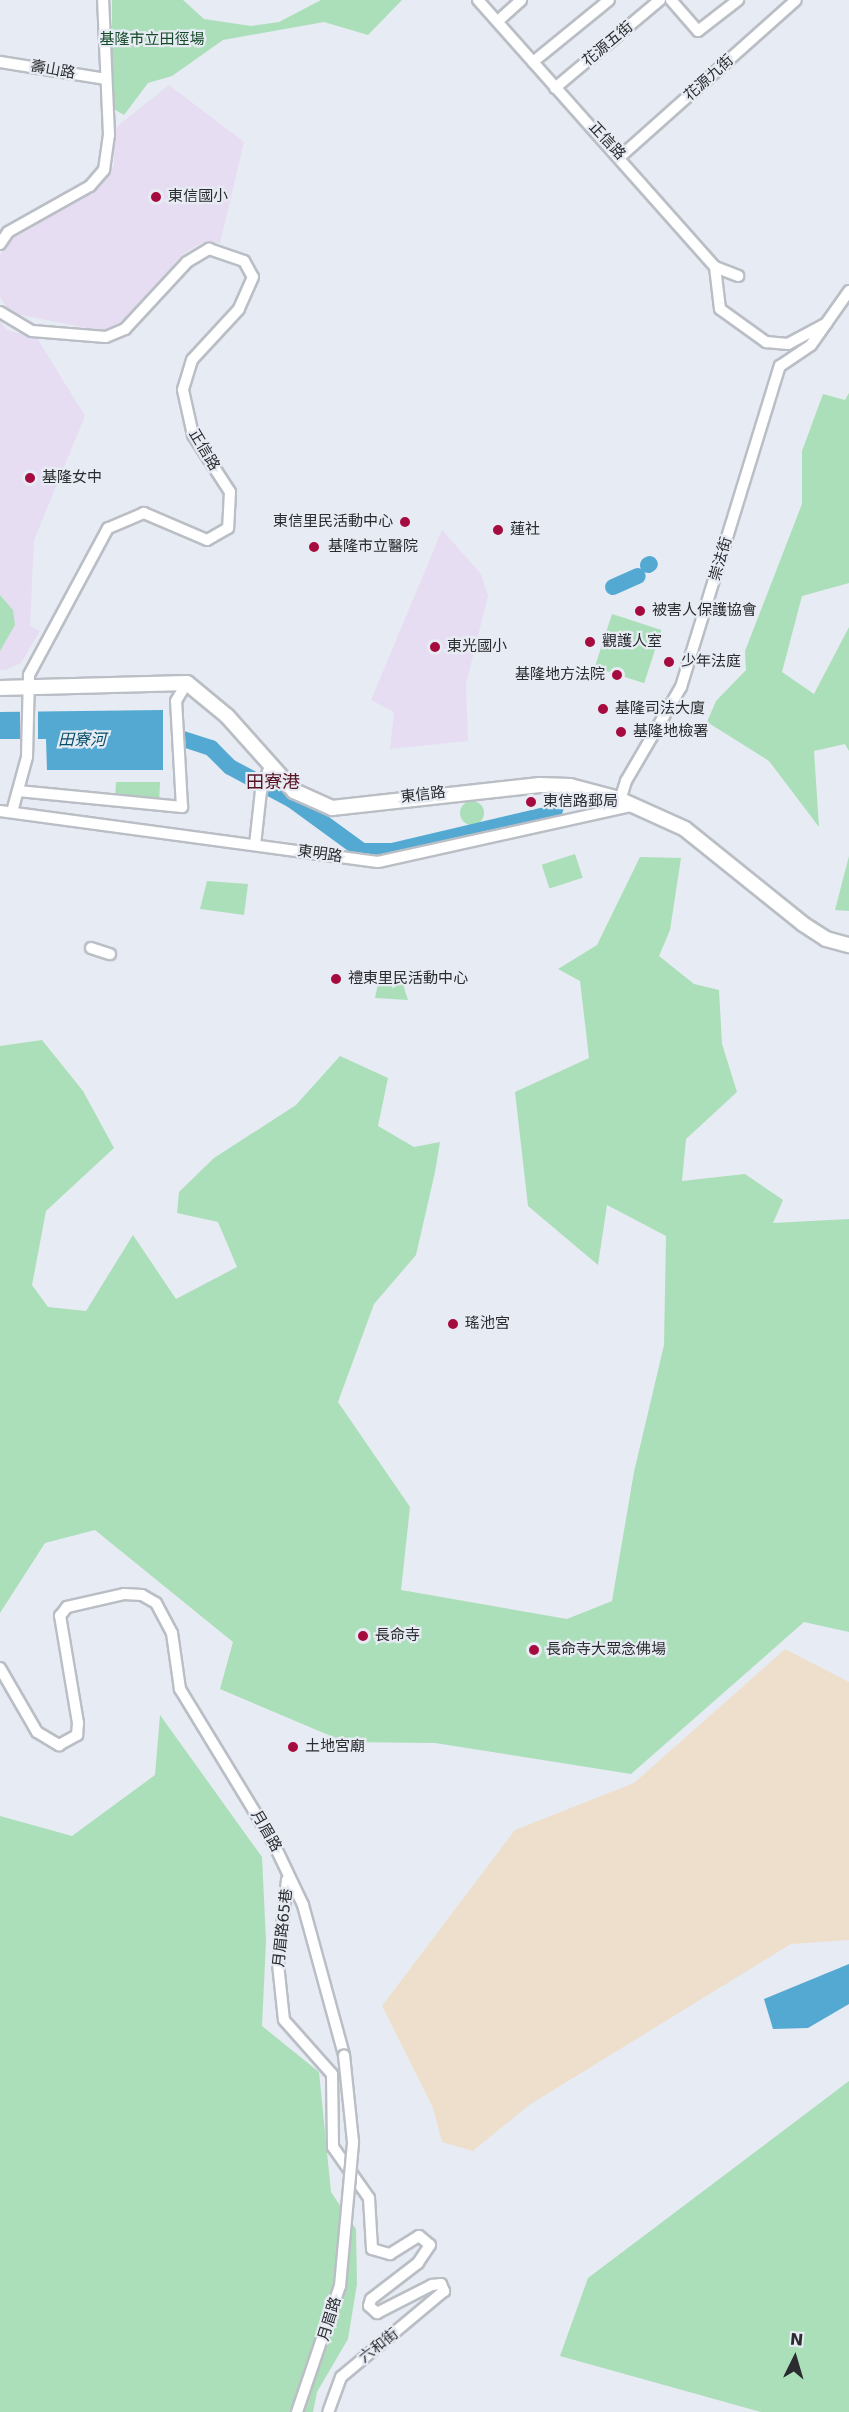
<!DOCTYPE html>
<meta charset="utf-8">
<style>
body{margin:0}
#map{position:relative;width:849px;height:2412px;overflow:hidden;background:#e7ebf3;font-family:"DejaVu Sans","Noto Sans TC",sans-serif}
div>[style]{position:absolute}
.industrial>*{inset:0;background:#eedfcc}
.education>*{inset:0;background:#e6ddf2}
.green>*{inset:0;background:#abdfb9;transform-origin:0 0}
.round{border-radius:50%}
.water>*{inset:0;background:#54a9d2}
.pier>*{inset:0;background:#e7ebf3;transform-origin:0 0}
.river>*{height:16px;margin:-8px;padding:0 8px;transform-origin:8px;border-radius:8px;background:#54a9d2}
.roads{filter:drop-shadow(2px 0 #babec5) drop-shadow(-2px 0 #babec5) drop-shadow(0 2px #babec5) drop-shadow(0 -2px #babec5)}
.minor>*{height:10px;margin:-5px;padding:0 5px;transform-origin:5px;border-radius:5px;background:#fff}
.major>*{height:14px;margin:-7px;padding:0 7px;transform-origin:7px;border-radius:7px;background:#fff}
.bridges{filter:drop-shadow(2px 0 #babec5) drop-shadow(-2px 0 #babec5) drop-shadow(0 2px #babec5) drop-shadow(0 -2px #babec5)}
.minor-bridge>*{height:10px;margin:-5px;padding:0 5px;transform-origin:5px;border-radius:5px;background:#fff}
.dots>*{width:16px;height:16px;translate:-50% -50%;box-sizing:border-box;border:3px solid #e7ebf3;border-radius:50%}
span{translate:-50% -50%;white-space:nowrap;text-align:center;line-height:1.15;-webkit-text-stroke:4.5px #e7ebf3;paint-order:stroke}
.park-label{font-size:15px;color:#154a29}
.street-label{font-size:15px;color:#2b2c2f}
.poi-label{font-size:15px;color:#2b2c2f}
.left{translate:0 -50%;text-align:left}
.right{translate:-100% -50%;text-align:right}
.water-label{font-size:16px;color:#044f6a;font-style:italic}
.quarter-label{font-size:18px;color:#591424}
.north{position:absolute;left:765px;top:2328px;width:60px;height:60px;-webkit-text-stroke:4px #e7ebf3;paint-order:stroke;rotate:5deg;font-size:16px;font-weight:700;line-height:24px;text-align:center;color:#2b2c2f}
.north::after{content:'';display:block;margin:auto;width:21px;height:27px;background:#2b2c2f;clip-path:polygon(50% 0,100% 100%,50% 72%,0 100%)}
</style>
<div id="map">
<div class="industrial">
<i style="clip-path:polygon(785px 1649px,849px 1682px,849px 1940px,791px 1944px,529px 2105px,473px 2151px,442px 2142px,433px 2108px,382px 2006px,515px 1830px,634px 1783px)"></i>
</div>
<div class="education">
<i style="clip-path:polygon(169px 85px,244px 142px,220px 243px,201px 243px,183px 254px,122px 322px,103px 331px,10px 313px,0 297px,0 255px,10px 236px,101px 185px,114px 165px,114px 129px)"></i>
<i style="clip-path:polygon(0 321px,7px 330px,37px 338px,85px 416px,34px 540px,30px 626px,40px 631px,21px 663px,6px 670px,0 670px)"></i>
<i style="clip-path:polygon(442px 530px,481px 574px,488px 596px,466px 684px,468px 741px,390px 749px,394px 712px,371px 700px)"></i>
</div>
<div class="green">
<i style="clip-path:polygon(112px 0,183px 0,204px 19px,251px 26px,279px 22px,321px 0,402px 0,368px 35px,324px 22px,223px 40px,172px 76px,148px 83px,124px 115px,112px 108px)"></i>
<i style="clip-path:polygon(849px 393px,849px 583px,802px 596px,782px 672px,814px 694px,849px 627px,849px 751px,845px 744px,814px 751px,819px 827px,769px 761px,707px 722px,716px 701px,746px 670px,745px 651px,802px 504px,802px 451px,823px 394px,845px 400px)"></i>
<i style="clip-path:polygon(0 595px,13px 610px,15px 625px,0 651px)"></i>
<i style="left:612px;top:614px;width:52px;height:56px;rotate:18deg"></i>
<i style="clip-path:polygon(116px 782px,160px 782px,159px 805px,115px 800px)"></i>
<i class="round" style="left:460px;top:801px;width:24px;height:24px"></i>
<i style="left:575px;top:854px;width:25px;height:35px;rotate:72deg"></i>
<i style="clip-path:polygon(849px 856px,849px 911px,835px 910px)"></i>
<i style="clip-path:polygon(640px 857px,681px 858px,670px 930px,659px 956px,694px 984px,719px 990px,722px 1044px,737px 1092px,686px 1139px,682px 1181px,745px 1174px,783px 1200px,773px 1223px,849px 1219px,849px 1632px,804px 1622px,631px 1774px,435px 1743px,345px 1742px,220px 1689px,233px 1642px,95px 1530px,45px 1543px,0 1613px,0 1046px,42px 1040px,83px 1091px,114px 1148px,46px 1211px,32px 1285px,48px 1307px,86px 1311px,133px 1235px,176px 1299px,237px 1267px,218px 1222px,177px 1213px,179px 1192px,214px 1158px,296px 1105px,340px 1056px,388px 1078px,378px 1126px,414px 1147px,440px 1142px,435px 1172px,416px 1255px,374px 1304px,338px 1402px,410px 1507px,401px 1590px,567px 1619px,612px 1601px,634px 1472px,664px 1345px,666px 1236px,607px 1205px,598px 1265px,528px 1206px,515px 1092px,589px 1058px,580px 981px,558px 969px,597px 945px)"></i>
<i style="clip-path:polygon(207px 881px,248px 884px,244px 915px,200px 909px)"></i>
<i style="clip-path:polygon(380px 974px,400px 975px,408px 1000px,375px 998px)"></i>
<i style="clip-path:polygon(160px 1715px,262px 1857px,266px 1941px,262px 2026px,319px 2072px,331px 2192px,356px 2229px,357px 2284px,348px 2339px,317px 2392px,313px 2412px,0 2412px,0 1816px,72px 1836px,155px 1775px)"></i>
<i style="clip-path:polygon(849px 2081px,849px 2412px,761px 2412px,560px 2356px,588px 2278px)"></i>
</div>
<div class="water">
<i style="clip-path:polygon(163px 710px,163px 770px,47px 770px,46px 739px,0 739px,0 712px)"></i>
<i style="clip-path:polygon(849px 1964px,849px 2004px,808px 2028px,773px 2029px,764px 1999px)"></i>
</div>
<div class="pier">
<i style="left:20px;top:708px;width:18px;height:34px"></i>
</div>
<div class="river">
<i style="left:648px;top:565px;width:2px;rotate:-27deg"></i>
<i style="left:613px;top:587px;width:27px;rotate:-24deg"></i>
<i style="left:180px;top:738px;width:33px;rotate:18deg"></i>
<i style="left:211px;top:748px;width:27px;rotate:45deg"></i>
<i style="left:230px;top:767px;width:70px;rotate:28deg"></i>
<i style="left:292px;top:800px;width:87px;rotate:36.1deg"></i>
<i style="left:362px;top:851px;width:30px"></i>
<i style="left:392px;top:851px;width:166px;rotate:-13.2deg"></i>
<i style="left:554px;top:813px;width:21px;rotate:-73deg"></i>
</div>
<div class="roads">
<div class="minor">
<i style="left:478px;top:0;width:357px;rotate:48.4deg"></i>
<i style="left:715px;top:267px;width:25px;rotate:21deg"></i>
<i style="left:671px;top:0;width:41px;rotate:48.9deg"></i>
<i style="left:698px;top:31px;width:51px;rotate:-37.8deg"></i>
<i style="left:498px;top:21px;width:31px;rotate:-42deg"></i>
<i style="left:0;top:62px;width:107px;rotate:9.1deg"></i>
<i style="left:533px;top:62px;width:98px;rotate:-39.2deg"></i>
<i style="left:555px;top:88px;width:137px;rotate:-40deg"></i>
<i style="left:621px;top:156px;width:234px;rotate:-41.7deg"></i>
<i style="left:0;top:244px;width:14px;rotate:-56deg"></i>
<i style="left:8px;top:232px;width:94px;rotate:-29.3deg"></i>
<i style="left:90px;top:186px;width:21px;rotate:-49deg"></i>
<i style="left:104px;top:170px;width:35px;rotate:-82deg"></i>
<i style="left:109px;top:135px;width:135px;rotate:-92.5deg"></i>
<i style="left:715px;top:267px;width:42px;rotate:83.2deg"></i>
<i style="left:720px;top:309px;width:57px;rotate:35.7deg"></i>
<i style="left:766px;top:342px;width:22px;rotate:5deg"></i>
<i style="left:788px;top:344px;width:44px;rotate:-28.3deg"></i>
<i style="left:0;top:312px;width:37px;rotate:31deg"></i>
<i style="left:32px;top:331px;width:74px;rotate:4.6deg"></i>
<i style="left:106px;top:337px;width:21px;rotate:-23deg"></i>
<i style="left:125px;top:329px;width:91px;rotate:-47.2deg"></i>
<i style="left:187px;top:262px;width:26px;rotate:-31deg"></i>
<i style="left:209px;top:249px;width:37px;rotate:19deg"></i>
<i style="left:244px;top:261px;width:18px;rotate:61deg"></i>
<i style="left:253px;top:277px;width:35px;rotate:114deg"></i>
<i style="left:239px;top:309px;width:69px;rotate:132.7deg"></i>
<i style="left:192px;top:360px;width:31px;rotate:107deg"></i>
<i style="left:183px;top:390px;width:46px;rotate:77.5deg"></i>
<i style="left:193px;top:435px;width:68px;rotate:57deg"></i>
<i style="left:230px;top:492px;width:36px;rotate:93deg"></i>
<i style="left:228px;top:528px;width:24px;rotate:150deg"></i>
<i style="left:207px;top:540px;width:69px;rotate:-156.8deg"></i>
<i style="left:144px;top:513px;width:39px;rotate:157deg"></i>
<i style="left:108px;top:528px;width:167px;rotate:118.3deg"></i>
<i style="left:29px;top:675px;width:82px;rotate:91.4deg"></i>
<i style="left:27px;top:757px;width:57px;rotate:105.3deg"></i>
<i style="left:18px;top:791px;width:165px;rotate:5.6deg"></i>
<i style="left:182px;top:807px;width:106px;rotate:-93.2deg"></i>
<i style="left:176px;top:701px;width:21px;rotate:-59deg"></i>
<i style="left:618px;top:807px;width:27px;rotate:-73deg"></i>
<i style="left:626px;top:781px;width:109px;rotate:-59.7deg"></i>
<i style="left:681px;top:687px;width:336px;rotate:-72.9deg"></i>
<i style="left:780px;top:366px;width:37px;rotate:-34deg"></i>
<i style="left:811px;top:345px;width:66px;rotate:-54.9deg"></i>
<i style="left:0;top:811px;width:381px;rotate:7.7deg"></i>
<i style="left:378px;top:862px;width:263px;rotate:-12.5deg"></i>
<i style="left:255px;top:845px;width:54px;rotate:-83.7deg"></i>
<i style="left:261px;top:791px;width:27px;rotate:-70deg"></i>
<i style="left:91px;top:948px;width:20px;rotate:18deg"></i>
<i style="left:0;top:1668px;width:74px;rotate:60deg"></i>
<i style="left:37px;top:1732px;width:26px;rotate:31deg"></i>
<i style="left:59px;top:1745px;width:21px;rotate:-29deg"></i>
<i style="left:77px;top:1735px;width:12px;rotate:-85deg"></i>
<i style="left:78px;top:1723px;width:109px;rotate:-99.5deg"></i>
<i style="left:60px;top:1616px;width:11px;rotate:-52deg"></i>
<i style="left:67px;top:1607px;width:58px;rotate:-12.8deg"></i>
<i style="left:124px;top:1594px;width:18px;rotate:3deg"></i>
<i style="left:142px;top:1595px;width:16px;rotate:30deg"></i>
<i style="left:156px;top:1603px;width:34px;rotate:62deg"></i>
<i style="left:172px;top:1633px;width:57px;rotate:81.9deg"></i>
<i style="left:180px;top:1689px;width:179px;rotate:58.7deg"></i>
<i style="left:273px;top:1842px;width:70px;rotate:64.5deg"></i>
<i style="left:303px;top:1905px;width:156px;rotate:74.7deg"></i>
<i style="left:287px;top:1880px;width:84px;rotate:96.1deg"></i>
<i style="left:278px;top:1964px;width:56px;rotate:83.9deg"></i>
<i style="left:284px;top:2020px;width:72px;rotate:48.4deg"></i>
<i style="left:332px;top:2074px;width:73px;rotate:89.2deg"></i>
<i style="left:333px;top:2147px;width:62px;rotate:54.8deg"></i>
<i style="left:369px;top:2198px;width:51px;rotate:86.6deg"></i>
<i style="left:372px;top:2249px;width:19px;rotate:16deg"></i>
<i style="left:390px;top:2254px;width:34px;rotate:-32deg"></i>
<i style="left:419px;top:2236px;width:14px;rotate:39deg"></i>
<i style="left:430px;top:2245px;width:22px;rotate:124deg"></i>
<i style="left:418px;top:2263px;width:59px;rotate:142.5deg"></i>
<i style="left:371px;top:2299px;width:7px;rotate:106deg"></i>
<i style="left:369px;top:2306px;width:11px;rotate:41deg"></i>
<i style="left:377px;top:2313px;width:62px;rotate:-27deg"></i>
<i style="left:432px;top:2285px;width:9px;rotate:-6deg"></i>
<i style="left:441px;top:2284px;width:8px;rotate:67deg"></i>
<i style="left:444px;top:2291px;width:134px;rotate:140.1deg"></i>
<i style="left:341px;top:2377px;width:37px;rotate:110deg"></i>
</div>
<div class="major">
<i style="left:0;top:688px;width:187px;rotate:-1.5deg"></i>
<i style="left:187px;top:683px;width:52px;rotate:39.5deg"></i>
<i style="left:227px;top:716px;width:101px;rotate:48.2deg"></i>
<i style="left:294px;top:791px;width:42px;rotate:24.1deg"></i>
<i style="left:332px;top:808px;width:209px;rotate:-6.3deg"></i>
<i style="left:540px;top:785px;width:30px;rotate:2deg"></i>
<i style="left:570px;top:786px;width:51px;rotate:14.9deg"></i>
<i style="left:619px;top:799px;width:72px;rotate:24.4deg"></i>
<i style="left:685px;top:829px;width:151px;rotate:38.8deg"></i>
<i style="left:803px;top:924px;width:27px;rotate:33deg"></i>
<i style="left:826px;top:939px;width:24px;rotate:15deg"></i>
</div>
</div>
<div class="bridges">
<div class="minor-bridge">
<i style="left:297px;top:2412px;width:133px;rotate:-71.2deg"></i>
<i style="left:340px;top:2286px;width:145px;rotate:-84.8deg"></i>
<i style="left:353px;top:2142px;width:87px;rotate:-95.9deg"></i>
</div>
</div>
<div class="dots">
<i style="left:156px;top:197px;background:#a50b3e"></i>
<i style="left:30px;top:478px;background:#a50b3e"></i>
<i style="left:405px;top:522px;background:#a50b3e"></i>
<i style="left:498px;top:530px;background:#a50b3e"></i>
<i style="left:314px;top:547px;background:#a50b3e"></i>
<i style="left:640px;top:611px;background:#a50b3e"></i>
<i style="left:590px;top:642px;background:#a50b3e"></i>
<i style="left:435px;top:647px;background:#a50b3e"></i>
<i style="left:669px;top:662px;background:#a50b3e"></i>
<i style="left:617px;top:675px;background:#a50b3e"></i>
<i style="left:603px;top:709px;background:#a50b3e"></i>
<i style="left:621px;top:732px;background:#a50b3e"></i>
<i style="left:531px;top:802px;background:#a50b3e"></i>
<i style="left:336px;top:979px;background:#a50b3e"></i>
<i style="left:453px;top:1324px;background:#a50b3e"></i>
<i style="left:363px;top:1636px;background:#a50b3e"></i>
<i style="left:534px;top:1650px;background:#a50b3e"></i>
<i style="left:293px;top:1747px;background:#a50b3e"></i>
</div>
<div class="park-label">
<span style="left:152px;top:40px">基隆市立田徑場</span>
</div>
<div class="street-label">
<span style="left:608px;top:44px;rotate:-40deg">花源五街</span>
<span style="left:53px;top:70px;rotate:10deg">壽山路</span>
<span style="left:709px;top:78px;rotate:-42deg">花源九街</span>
<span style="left:607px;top:141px;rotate:47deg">正信路</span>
<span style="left:204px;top:450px;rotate:59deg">正信路</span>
<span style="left:721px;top:559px;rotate:-74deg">崇法街</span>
<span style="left:423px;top:795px;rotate:-7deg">東信路</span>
<span style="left:320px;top:854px;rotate:8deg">東明路</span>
<span style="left:266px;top:1831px;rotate:60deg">月眉路</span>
<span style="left:283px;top:1928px;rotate:-84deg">月眉路65巷</span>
<span style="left:330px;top:2319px;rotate:-73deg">月眉路</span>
<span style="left:379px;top:2346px;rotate:-38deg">六和街</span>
</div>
<div class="poi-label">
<span class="left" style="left:168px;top:197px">東信國小</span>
<span class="left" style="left:42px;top:478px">基隆女中</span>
<span class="right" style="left:393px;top:522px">東信里民活動中心</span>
<span class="left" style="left:510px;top:530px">蓮社</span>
<span class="left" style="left:328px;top:547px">基隆市立醫院</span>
<span class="left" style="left:652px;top:611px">被害人保護協會</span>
<span class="left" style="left:602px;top:642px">觀護人室</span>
<span class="left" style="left:447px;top:647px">東光國小</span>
<span class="left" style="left:681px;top:662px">少年法庭</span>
<span class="right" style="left:605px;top:675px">基隆地方法院</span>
<span class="left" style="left:615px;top:709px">基隆司法大廈</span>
<span class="left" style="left:633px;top:732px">基隆地檢署</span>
<span class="left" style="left:543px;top:802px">東信路郵局</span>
<span class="left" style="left:348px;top:979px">禮東里民活動中心</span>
<span class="left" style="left:465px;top:1324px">瑤池宮</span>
<span class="left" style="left:375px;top:1636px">長命寺</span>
<span class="left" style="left:546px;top:1650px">長命寺大眾念佛場</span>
<span class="left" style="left:305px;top:1747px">土地宮廟</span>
</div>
<div class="water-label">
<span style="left:82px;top:740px">田寮河</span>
</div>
<div class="quarter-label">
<span style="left:273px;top:782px">田寮港</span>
</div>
<div class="north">N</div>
</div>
